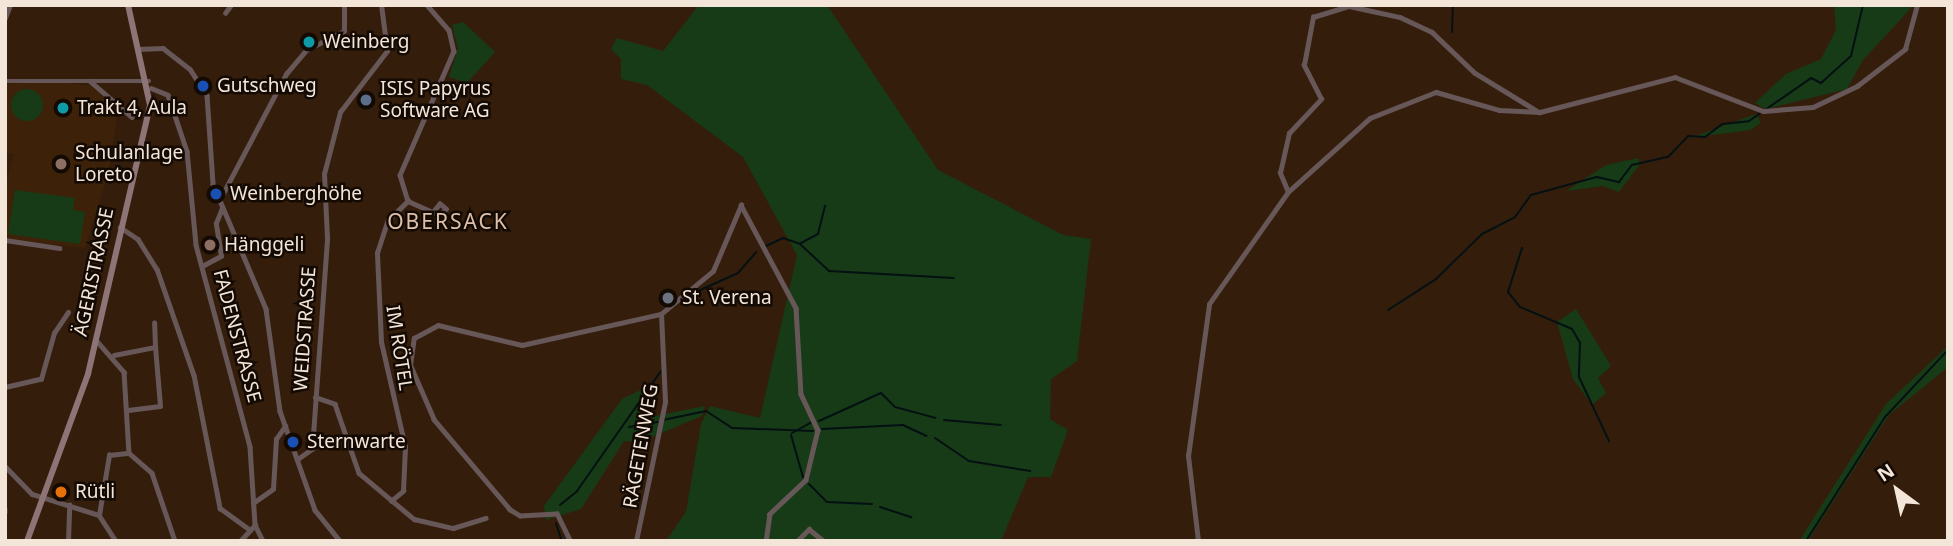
<!DOCTYPE html>
<meta charset="utf-8">
<style>
body{margin:0}
#map{position:relative;width:1953px;height:546px;overflow:hidden;background:#341e0b;font-family:"Noto Sans",sans-serif}
div>[style]{position:absolute}
.built>*{inset:0;background:#3d2209}
.green>*{inset:0;background:#173b16}
.round{border-radius:50%}
.stream>*{height:2px;margin:-1px;padding:0 1px;transform-origin:1px;border-radius:1px;background:#041012}
.street>*{height:4.5px;margin:-2.25px;padding:0 2.25px;transform-origin:2.25px;border-radius:2.25px;background:#675758}
.secondary>*{height:6px;margin:-3px;padding:0 3px;transform-origin:3px;border-radius:3px;background:#8d7476}
.dots>*{width:19px;height:19px;translate:-50% -50%;box-sizing:border-box;border:4px solid #140a04;border-radius:50%}
span{translate:-50% -50%;white-space:nowrap;text-align:center;line-height:1.15;-webkit-text-stroke:5px #140a04;paint-order:stroke}
.poi-label{font-size:19px;color:#f4e5d9}
.left{translate:0 -50%;text-align:left}
.street-label{font-size:19px;color:#f4e5d9}
.neighbourhood-label{font-size:21px;color:#dec0aa;letter-spacing:2px}
.frame{position:absolute;inset:0;border:7px solid #f4e5d9;pointer-events:none}
.north{position:absolute;left:1862px;top:455px;width:70px;height:70px;-webkit-text-stroke:5px #140a04;paint-order:stroke;rotate:327deg;font-size:19px;font-weight:700;line-height:28px;text-align:center;color:#f4e5d9}
.north::after{content:'';display:block;margin:auto;width:24px;height:32px;background:#f4e5d9;clip-path:polygon(50% 0,100% 100%,50% 72%,0 100%)}
</style>
<div id="map">
<div class="built">
<i style="clip-path:polygon(60px 82px,90px 86px,119px 105px,108px 174px,85px 248px,5px 239px,5px 187px,14px 154px,5px 152px,5px 84px)"></i>
</div>
<div class="green">
<i style="clip-path:polygon(699px 5px,827px 5px,938px 170px,1063px 235px,1091px 239px,1077px 361px,1051px 379px,1050px 419px,1068px 430px,1051px 477px,1028px 477px,1001px 541px,666px 541px,686px 512px,701px 424px,710px 406px,760px 418px,797px 255px,743px 157px,647px 85px,621px 79px,621px 59px,611px 49px,617px 38px,663px 51px)"></i>
<i style="clip-path:polygon(1834px 5px,1914px 5px,1863px 60px,1847px 89px,1766px 109px,1755px 103px,1786px 74px,1821px 59px,1836px 30px)"></i>
<i style="clip-path:polygon(463px 22px,495px 52px,467px 83px,449px 77px,458px 48px,452px 25px)"></i>
<i class="round" style="left:11px;top:89px;width:32px;height:32px"></i>
<i style="clip-path:polygon(1756px 114px,1761px 123px,1750px 130px,1690px 138px)"></i>
<i style="clip-path:polygon(1638px 158px,1640px 164px,1619px 192px,1603px 186px,1566px 191px,1606px 165px)"></i>
<i style="clip-path:polygon(15px 190px,75px 198px,73px 210px,85px 212px,80px 244px,8px 234px)"></i>
<i style="clip-path:polygon(1576px 309px,1611px 366px,1598px 378px,1606px 393px,1592px 405px,1573px 379px,1557px 322px)"></i>
<i style="clip-path:polygon(1948px 346px,1948px 367px,1889px 415px,1808px 541px,1799px 541px,1886px 404px)"></i>
<i style="clip-path:polygon(645px 388px,652px 400px,645px 418px,705px 406px,702px 416px,640px 442px,624px 441px,581px 509px,546px 520px,544px 506px,622px 399px)"></i>
</div>
<div class="stream">
<i style="left:1452px;top:32px;width:27px;rotate:-88deg"></i>
<i style="left:801px;top:243px;width:19px;rotate:-28deg"></i>
<i style="left:818px;top:234px;width:29px;rotate:-76deg"></i>
<i style="left:766px;top:246px;width:19px;rotate:-25deg"></i>
<i style="left:783px;top:238px;width:18px;rotate:19deg"></i>
<i style="left:800px;top:244px;width:40px;rotate:43deg"></i>
<i style="left:829px;top:271px;width:125px;rotate:3.2deg"></i>
<i style="left:1522px;top:248px;width:46px;rotate:107.7deg"></i>
<i style="left:1508px;top:292px;width:19px;rotate:51deg"></i>
<i style="left:1520px;top:307px;width:56px;rotate:22.9deg"></i>
<i style="left:1572px;top:329px;width:16px;rotate:60deg"></i>
<i style="left:1580px;top:343px;width:34px;rotate:92deg"></i>
<i style="left:1579px;top:377px;width:71px;rotate:64.9deg"></i>
<i style="left:698px;top:291px;width:44px;rotate:-24.2deg"></i>
<i style="left:738px;top:273px;width:28px;rotate:-49deg"></i>
<i style="left:1388px;top:310px;width:57px;rotate:-32.9deg"></i>
<i style="left:1436px;top:279px;width:64px;rotate:-44.4deg"></i>
<i style="left:1482px;top:234px;width:37px;rotate:-27deg"></i>
<i style="left:1515px;top:217px;width:27px;rotate:-54deg"></i>
<i style="left:1531px;top:195px;width:68px;rotate:-15.3deg"></i>
<i style="left:1597px;top:177px;width:23px;rotate:13deg"></i>
<i style="left:1619px;top:182px;width:21px;rotate:-53deg"></i>
<i style="left:1632px;top:165px;width:37px;rotate:-13deg"></i>
<i style="left:1668px;top:157px;width:29px;rotate:-46deg"></i>
<i style="left:1688px;top:136px;width:17px;rotate:3deg"></i>
<i style="left:1705px;top:137px;width:21px;rotate:-37deg"></i>
<i style="left:1722px;top:124px;width:27px;rotate:-6deg"></i>
<i style="left:1749px;top:121px;width:75px;rotate:-34.7deg"></i>
<i style="left:1811px;top:78px;width:11px;rotate:27deg"></i>
<i style="left:1821px;top:83px;width:40px;rotate:-42deg"></i>
<i style="left:1851px;top:56px;width:52px;rotate:-76.8deg"></i>
<i style="left:663px;top:420px;width:44px;rotate:-11.8deg"></i>
<i style="left:706px;top:411px;width:31px;rotate:33deg"></i>
<i style="left:732px;top:428px;width:81px;rotate:2.1deg"></i>
<i style="left:944px;top:420px;width:57px;rotate:5deg"></i>
<i style="left:819px;top:421px;width:68px;rotate:-24.3deg"></i>
<i style="left:881px;top:393px;width:20px;rotate:45deg"></i>
<i style="left:895px;top:407px;width:42px;rotate:15deg"></i>
<i style="left:629px;top:427px;width:29px;rotate:-10deg"></i>
<i style="left:822px;top:429px;width:81px;rotate:-2.8deg"></i>
<i style="left:903px;top:425px;width:26px;rotate:25deg"></i>
<i style="left:792px;top:433px;width:21px;rotate:-29deg"></i>
<i style="left:791px;top:435px;width:44px;rotate:74.1deg"></i>
<i style="left:935px;top:438px;width:41px;rotate:34.1deg"></i>
<i style="left:969px;top:461px;width:62px;rotate:9.3deg"></i>
<i style="left:809px;top:484px;width:25px;rotate:45deg"></i>
<i style="left:827px;top:502px;width:45px;rotate:2.5deg"></i>
<i style="left:560px;top:505px;width:22px;rotate:-39deg"></i>
<i style="left:577px;top:491px;width:146px;rotate:-55deg"></i>
<i style="left:880px;top:507px;width:33px;rotate:18deg"></i>
<i style="left:556px;top:523px;width:19px;rotate:72deg"></i>
<i style="left:1806px;top:541px;width:147px;rotate:-57.5deg"></i>
<i style="left:1885px;top:417px;width:92px;rotate:-46.8deg"></i>
</div>
<div class="street">
<i style="left:427px;top:5px;width:33px;rotate:49deg"></i>
<i style="left:449px;top:30px;width:22px;rotate:77deg"></i>
<i style="left:454px;top:51px;width:135px;rotate:113.5deg"></i>
<i style="left:400px;top:175px;width:27px;rotate:73deg"></i>
<i style="left:408px;top:201px;width:34px;rotate:24deg"></i>
<i style="left:439px;top:215px;width:9px;rotate:-41deg"></i>
<i style="left:446px;top:209px;width:8px;rotate:-140deg"></i>
<i style="left:440px;top:204px;width:8px;rotate:130deg"></i>
<i style="left:225px;top:13px;width:10px;rotate:-53deg"></i>
<i style="left:5px;top:18px;width:14px;rotate:-69deg"></i>
<i style="left:137px;top:49px;width:26px;rotate:-2deg"></i>
<i style="left:163px;top:48px;width:34px;rotate:38deg"></i>
<i style="left:190px;top:69px;width:31px;rotate:57deg"></i>
<i style="left:207px;top:95px;width:89px;rotate:86.1deg"></i>
<i style="left:213px;top:184px;width:136px;rotate:67deg"></i>
<i style="left:266px;top:309px;width:103px;rotate:82.2deg"></i>
<i style="left:280px;top:411px;width:105px;rotate:70.5deg"></i>
<i style="left:315px;top:510px;width:40px;rotate:51deg"></i>
<i style="left:5px;top:81px;width:144px"></i>
<i style="left:90px;top:81px;width:55px;rotate:40.6deg"></i>
<i style="left:151px;top:88px;width:18px;rotate:22deg"></i>
<i style="left:168px;top:95px;width:59px;rotate:71.3deg"></i>
<i style="left:187px;top:151px;width:94px;rotate:84.5deg"></i>
<i style="left:196px;top:245px;width:209px;rotate:75deg"></i>
<i style="left:250px;top:447px;width:78px;rotate:86.3deg"></i>
<i style="left:1288px;top:192px;width:21px;rotate:-113deg"></i>
<i style="left:1280px;top:173px;width:41px;rotate:-77.3deg"></i>
<i style="left:1289px;top:133px;width:47px;rotate:-46.7deg"></i>
<i style="left:1321px;top:99px;width:38px;rotate:-117deg"></i>
<i style="left:1304px;top:65px;width:49px;rotate:-79.4deg"></i>
<i style="left:1313px;top:17px;width:38px;rotate:-17deg"></i>
<i style="left:1349px;top:6px;width:52px;rotate:12.2deg"></i>
<i style="left:1400px;top:17px;width:35px;rotate:25deg"></i>
<i style="left:1432px;top:32px;width:59px;rotate:43.6deg"></i>
<i style="left:1475px;top:73px;width:75px;rotate:31.4deg"></i>
<i style="left:219px;top:201px;width:144px;rotate:-62.2deg"></i>
<i style="left:286px;top:74px;width:31px;rotate:-50deg"></i>
<i style="left:306px;top:50px;width:42px;rotate:-26.6deg"></i>
<i style="left:344px;top:31px;width:26px;rotate:-90deg"></i>
<i style="left:120px;top:227px;width:22px;rotate:34deg"></i>
<i style="left:138px;top:239px;width:36px;rotate:58deg"></i>
<i style="left:157px;top:269px;width:112px;rotate:70.8deg"></i>
<i style="left:194px;top:375px;width:136px;rotate:78.9deg"></i>
<i style="left:220px;top:508px;width:34px;rotate:36deg"></i>
<i style="left:5px;top:240px;width:55px;rotate:8.4deg"></i>
<i style="left:204px;top:265px;width:19px;rotate:-28deg"></i>
<i style="left:221px;top:256px;width:33px;rotate:-99deg"></i>
<i style="left:216px;top:223px;width:16px;rotate:-68deg"></i>
<i style="left:96px;top:340px;width:43px;rotate:48.8deg"></i>
<i style="left:124px;top:372px;width:81px;rotate:86.5deg"></i>
<i style="left:114px;top:355px;width:42px;rotate:-11deg"></i>
<i style="left:155px;top:347px;width:24px;rotate:-92deg"></i>
<i style="left:5px;top:387px;width:37px;rotate:-13deg"></i>
<i style="left:41px;top:379px;width:48px;rotate:-74.2deg"></i>
<i style="left:54px;top:333px;width:25px;rotate:-56deg"></i>
<i style="left:315px;top:397px;width:21px;rotate:19deg"></i>
<i style="left:335px;top:404px;width:73px;rotate:70.8deg"></i>
<i style="left:359px;top:473px;width:72px;rotate:39.9deg"></i>
<i style="left:414px;top:519px;width:40px;rotate:13deg"></i>
<i style="left:453px;top:528px;width:34px;rotate:-17deg"></i>
<i style="left:128px;top:410px;width:32px;rotate:-7deg"></i>
<i style="left:160px;top:406px;width:59px;rotate:-94.8deg"></i>
<i style="left:299px;top:458px;width:16px;rotate:-35deg"></i>
<i style="left:312px;top:449px;width:212px;rotate:-85.9deg"></i>
<i style="left:327px;top:238px;width:64px;rotate:-92.7deg"></i>
<i style="left:324px;top:174px;width:64px;rotate:-75.5deg"></i>
<i style="left:340px;top:112px;width:77px;rotate:-52.4deg"></i>
<i style="left:387px;top:51px;width:46px;rotate:-97.4deg"></i>
<i style="left:5px;top:466px;width:39px;rotate:46deg"></i>
<i style="left:32px;top:494px;width:70px;rotate:17.4deg"></i>
<i style="left:99px;top:515px;width:31px;rotate:57deg"></i>
<i style="left:391px;top:501px;width:16px;rotate:-40deg"></i>
<i style="left:403px;top:491px;width:44px;rotate:-87.4deg"></i>
<i style="left:405px;top:447px;width:108px;rotate:-102.9deg"></i>
<i style="left:381px;top:342px;width:89px;rotate:-92.6deg"></i>
<i style="left:377px;top:253px;width:35px;rotate:-72deg"></i>
<i style="left:388px;top:220px;width:28px;rotate:-44deg"></i>
<i style="left:253px;top:503px;width:24px;rotate:-35deg"></i>
<i style="left:273px;top:489px;width:50px;rotate:-86.6deg"></i>
<i style="left:276px;top:439px;width:16px;rotate:-55deg"></i>
<i style="left:5px;top:509px;width:3px;rotate:90deg"></i>
<i style="left:99px;top:515px;width:61px;rotate:-80.5deg"></i>
<i style="left:109px;top:455px;width:20px;rotate:-6deg"></i>
<i style="left:129px;top:453px;width:30px;rotate:41deg"></i>
<i style="left:152px;top:473px;width:72px;rotate:71.3deg"></i>
<i style="left:255px;top:525px;width:18px;rotate:63deg"></i>
<i style="left:68px;top:541px;width:36px;rotate:-88deg"></i>
<i style="left:240px;top:541px;width:22px;rotate:-47deg"></i>
<i style="left:570px;top:541px;width:30px;rotate:-116deg"></i>
<i style="left:557px;top:514px;width:37px;rotate:177deg"></i>
<i style="left:520px;top:516px;width:12px;rotate:-149deg"></i>
<i style="left:510px;top:510px;width:118px;rotate:-130.2deg"></i>
<i style="left:434px;top:420px;width:60px;rotate:-113.6deg"></i>
<i style="left:410px;top:365px;width:27px;rotate:-82deg"></i>
<i style="left:414px;top:338px;width:27px;rotate:-28deg"></i>
<i style="left:438px;top:325px;width:86px;rotate:13.4deg"></i>
<i style="left:522px;top:345px;width:142px;rotate:-12.6deg"></i>
<i style="left:661px;top:314px;width:67px;rotate:-39.6deg"></i>
<i style="left:713px;top:271px;width:72px;rotate:-67deg"></i>
<i style="left:741px;top:205px;width:117px;rotate:61.9deg"></i>
<i style="left:796px;top:308px;width:86px;rotate:86.7deg"></i>
<i style="left:801px;top:394px;width:40px;rotate:65deg"></i>
<i style="left:818px;top:430px;width:51px;rotate:103.5deg"></i>
<i style="left:806px;top:480px;width:50px;rotate:136.6deg"></i>
<i style="left:770px;top:514px;width:27px;rotate:98deg"></i>
<i style="left:636px;top:541px;width:142px;rotate:-78.2deg"></i>
<i style="left:665px;top:402px;width:88px;rotate:-92.6deg"></i>
<i style="left:797px;top:541px;width:17px;rotate:-45deg"></i>
<i style="left:809px;top:529px;width:19px;rotate:39deg"></i>
<i style="left:1198px;top:541px;width:86px;rotate:-96.7deg"></i>
<i style="left:1188px;top:456px;width:153px;rotate:-82.1deg"></i>
<i style="left:1209px;top:304px;width:137px;rotate:-54.8deg"></i>
<i style="left:1288px;top:192px;width:110px;rotate:-42.1deg"></i>
<i style="left:1370px;top:118px;width:71px;rotate:-21.5deg"></i>
<i style="left:1436px;top:92px;width:66px;rotate:15.9deg"></i>
<i style="left:1499px;top:110px;width:41px;rotate:2.8deg"></i>
<i style="left:1540px;top:112px;width:139px;rotate:-14.5deg"></i>
<i style="left:1675px;top:77px;width:94px;rotate:21.1deg"></i>
<i style="left:1763px;top:111px;width:50px;rotate:-4.6deg"></i>
<i style="left:1813px;top:107px;width:49px;rotate:-25.5deg"></i>
<i style="left:1857px;top:86px;width:61px;rotate:-37.6deg"></i>
<i style="left:1905px;top:49px;width:46px;rotate:-74.7deg"></i>
</div>
<div class="secondary">
<i style="left:27px;top:541px;width:178px;rotate:-69.9deg"></i>
<i style="left:88px;top:374px;width:276px;rotate:-77deg"></i>
<i style="left:150px;top:105px;width:102px;rotate:-102.4deg"></i>
</div>
<div class="dots">
<i style="left:309px;top:42px;background:#0f9aa8"></i>
<i style="left:203px;top:86px;background:#1a4fb4"></i>
<i style="left:366px;top:100px;background:#5c6f8a"></i>
<i style="left:63px;top:108px;background:#0f9aa8"></i>
<i style="left:61px;top:164px;background:#8d6e63"></i>
<i style="left:216px;top:194px;background:#1a4fb4"></i>
<i style="left:210px;top:245px;background:#8d6e63"></i>
<i style="left:668px;top:298px;background:#6b7280"></i>
<i style="left:293px;top:442px;background:#1a4fb4"></i>
<i style="left:61px;top:492px;background:#e8710a"></i>
</div>
<div class="poi-label">
<span class="left" style="left:323px;top:42px">Weinberg</span>
<span class="left" style="left:217px;top:86px">Gutschweg</span>
<span class="left" style="left:380px;top:100px">ISIS Papyrus<br>Software AG</span>
<span class="left" style="left:77px;top:108px">Trakt 4, Aula</span>
<span class="left" style="left:75px;top:164px">Schulanlage<br>Loreto</span>
<span class="left" style="left:230px;top:194px">Weinberghöhe</span>
<span class="left" style="left:224px;top:245px">Hänggeli</span>
<span class="left" style="left:682px;top:298px">St. Verena</span>
<span class="left" style="left:307px;top:442px">Sternwarte</span>
<span class="left" style="left:75px;top:492px">Rütli</span>
</div>
<div class="street-label">
<span style="left:94px;top:272px;rotate:-78deg">ÄGERISTRASSE</span>
<span style="left:305px;top:329px;rotate:-86deg">WEIDSTRASSE</span>
<span style="left:237px;top:336px;rotate:75deg">FADENSTRASSE</span>
<span style="left:399px;top:348px;rotate:81deg">IM RÖTEL</span>
<span style="left:641px;top:446px;rotate:-80deg">RÄGETENWEG</span>
</div>
<div class="neighbourhood-label">
<span style="left:448px;top:221px">OBERSACK</span>
</div>
<div class="frame"></div>
<div class="north">N</div>
</div>
